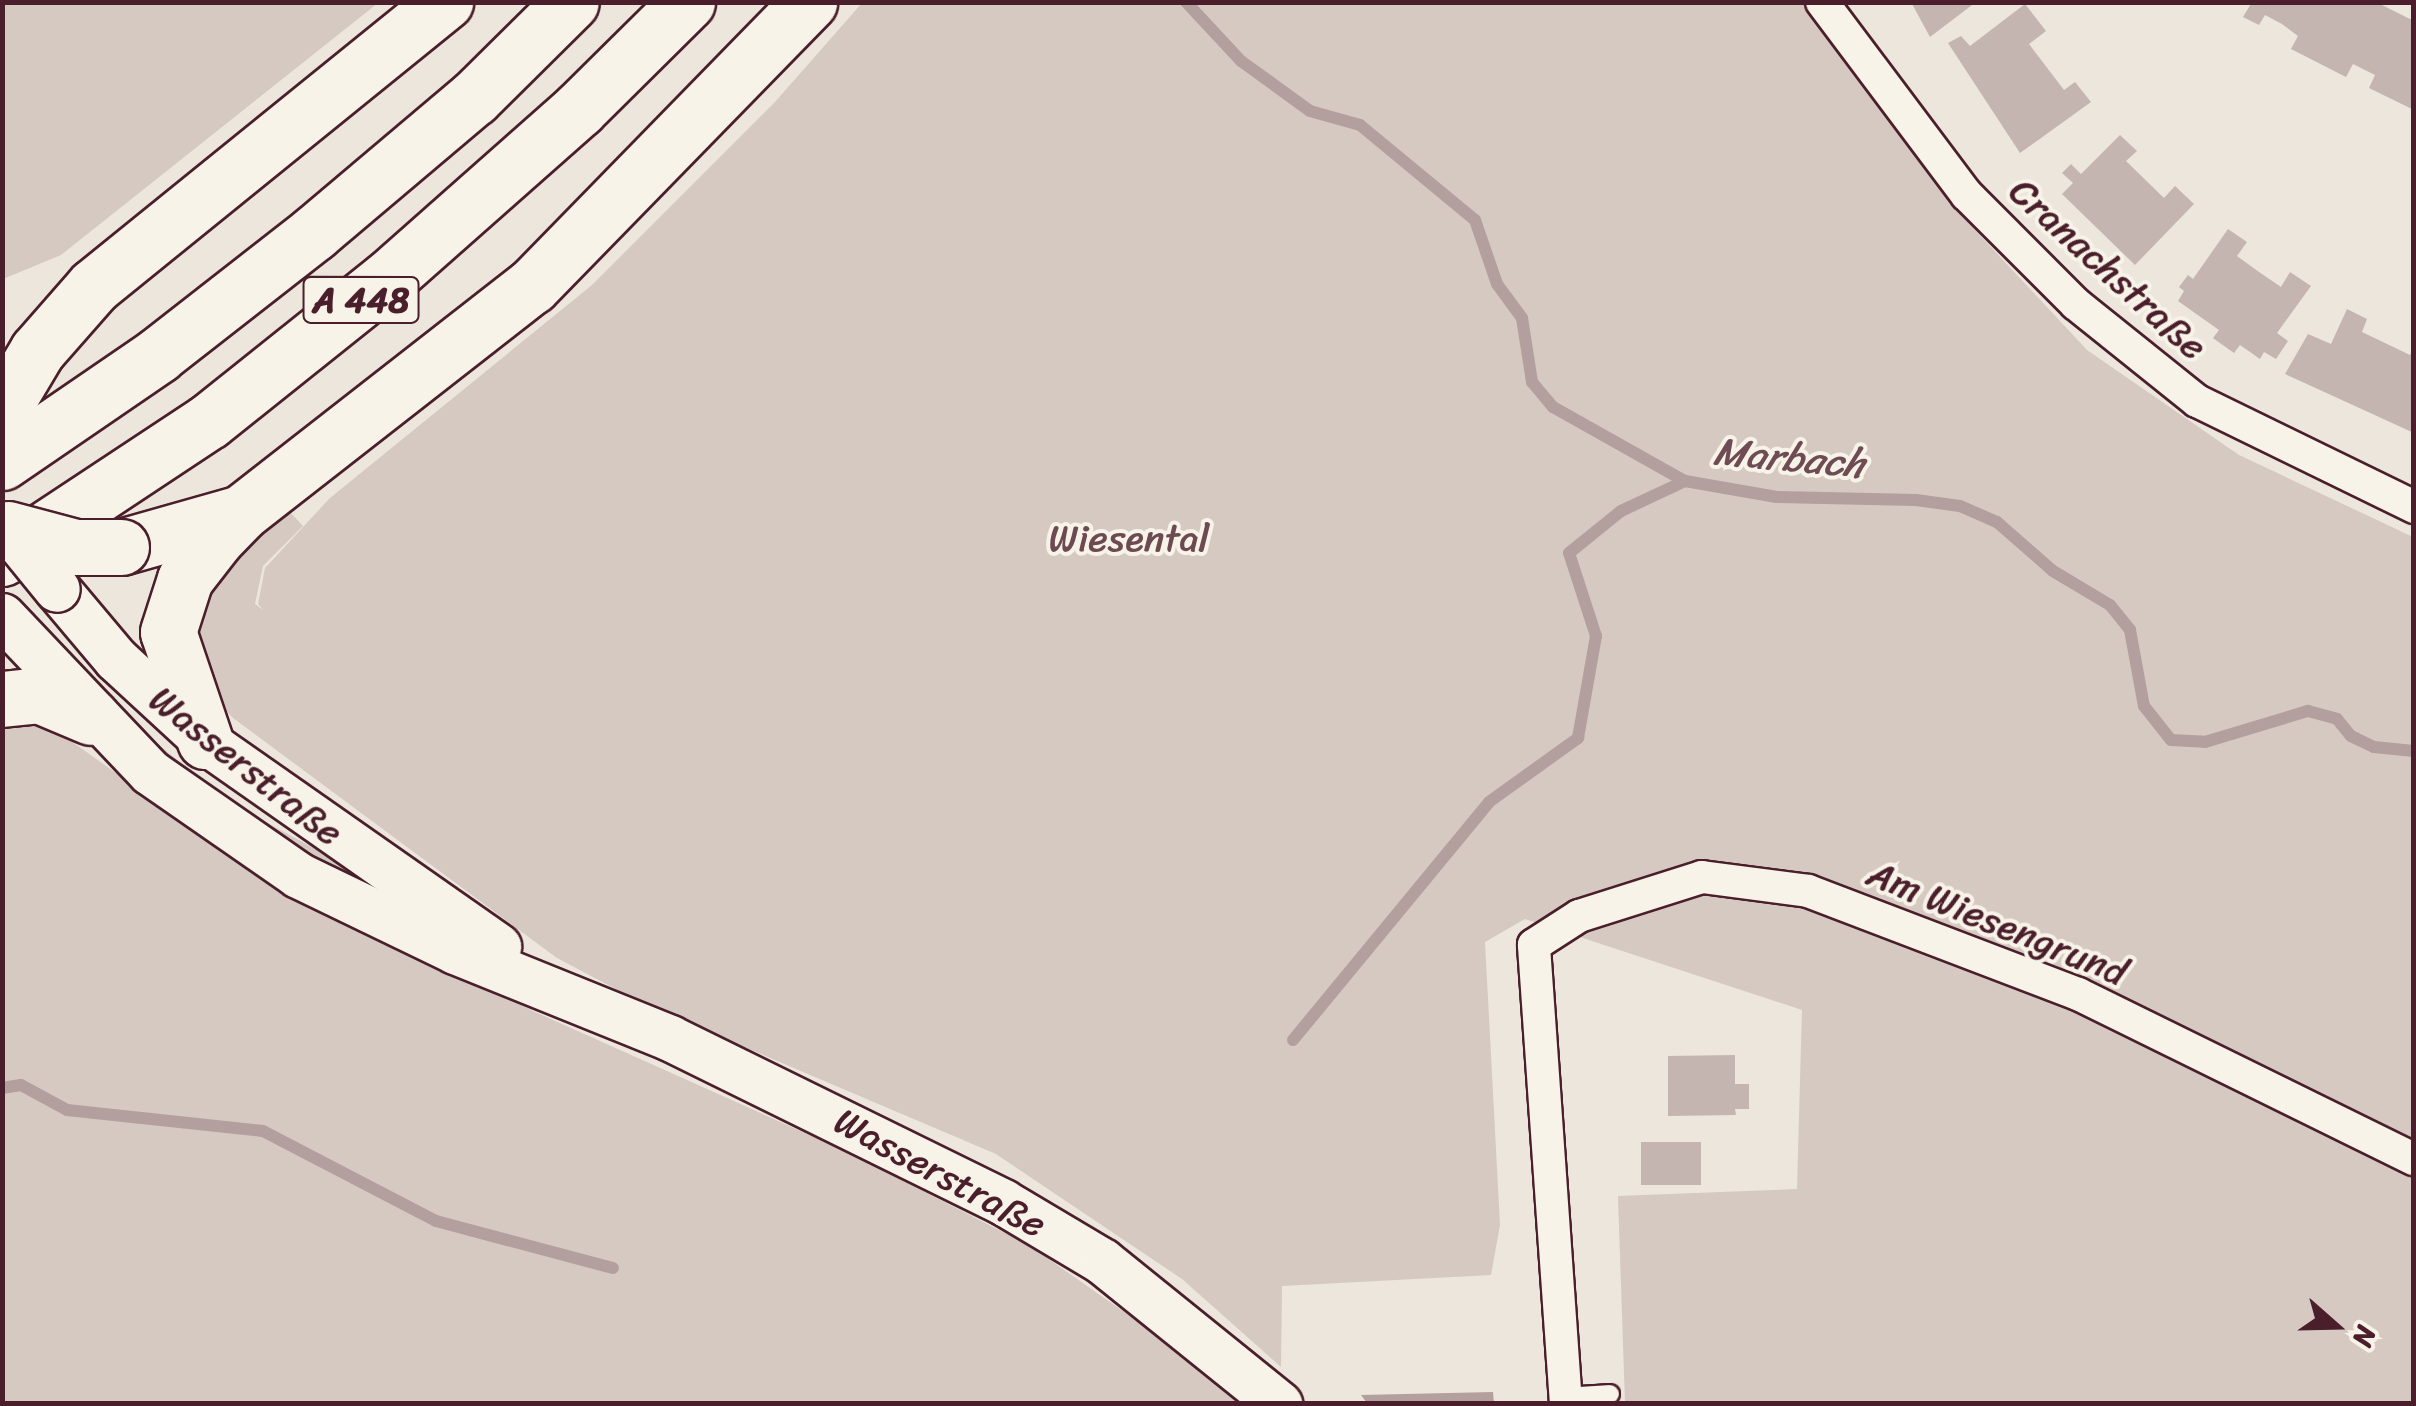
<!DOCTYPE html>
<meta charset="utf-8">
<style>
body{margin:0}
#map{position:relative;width:2416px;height:1406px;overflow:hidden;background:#ece6dd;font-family:Sriracha,sans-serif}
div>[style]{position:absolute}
.green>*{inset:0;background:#d5c9c2}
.water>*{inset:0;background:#b39f9d}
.stream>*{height:12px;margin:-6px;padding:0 6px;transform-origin:6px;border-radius:6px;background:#b39f9d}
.building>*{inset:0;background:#c4b5b0;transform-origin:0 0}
.roads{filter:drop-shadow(2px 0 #4a1f2b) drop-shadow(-2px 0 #4a1f2b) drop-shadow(0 2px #4a1f2b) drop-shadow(0 -2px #4a1f2b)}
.lane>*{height:18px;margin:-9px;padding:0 9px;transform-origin:9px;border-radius:9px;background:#f7f3e8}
.street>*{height:32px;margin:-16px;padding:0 16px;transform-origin:16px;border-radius:16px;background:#f7f3e8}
.secondary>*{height:45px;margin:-22.5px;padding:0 22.5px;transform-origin:22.5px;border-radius:22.5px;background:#f7f3e8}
.highway>*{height:55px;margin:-27.5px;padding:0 27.5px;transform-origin:27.5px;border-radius:27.5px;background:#f7f3e8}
.bridges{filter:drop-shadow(2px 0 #4a1f2b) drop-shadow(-2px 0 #4a1f2b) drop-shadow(0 2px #4a1f2b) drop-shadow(0 -2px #4a1f2b)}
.secondary-bridge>*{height:45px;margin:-22.5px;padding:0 22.5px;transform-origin:22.5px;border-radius:22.5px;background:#f7f3e8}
.highway-bridge>*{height:55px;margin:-27.5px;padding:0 27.5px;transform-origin:27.5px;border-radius:27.5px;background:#f7f3e8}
span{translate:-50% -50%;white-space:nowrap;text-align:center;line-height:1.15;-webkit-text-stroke:8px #f7f3e8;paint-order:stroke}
.shield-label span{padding:2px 8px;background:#f7f3e8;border:2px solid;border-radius:8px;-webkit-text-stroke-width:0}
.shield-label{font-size:35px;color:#4a1f2b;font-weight:700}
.street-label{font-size:38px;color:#4a1f2b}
.park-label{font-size:38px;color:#6d4a51}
.water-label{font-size:40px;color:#6f4c53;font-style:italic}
.frame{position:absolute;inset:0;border:5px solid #4a1f2b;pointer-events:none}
.north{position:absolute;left:2286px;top:1276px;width:100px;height:100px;-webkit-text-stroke:8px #f7f3e8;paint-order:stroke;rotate:110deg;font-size:28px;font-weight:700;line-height:40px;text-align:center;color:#4a1f2b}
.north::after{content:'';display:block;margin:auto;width:35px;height:45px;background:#4a1f2b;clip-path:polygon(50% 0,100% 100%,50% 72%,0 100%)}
</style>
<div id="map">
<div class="green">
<i style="clip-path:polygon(3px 2px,378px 2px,378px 3px,61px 255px,3px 279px)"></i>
<i style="clip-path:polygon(862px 3px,1804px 3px,1962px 216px,2087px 350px,2239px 455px,2413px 537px,2413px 1403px,1625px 1403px,1618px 1196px,1797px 1189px,1802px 1010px,1525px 919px,1485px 942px,1500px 1225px,1491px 1275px,1282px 1286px,1281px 1367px,1182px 1279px,996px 1154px,646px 1005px,557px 958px,233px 718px,204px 688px,191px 646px,214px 566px,287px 509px,303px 526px,263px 566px,255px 604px,263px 610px,258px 604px,265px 568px,330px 498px,592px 285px,775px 102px)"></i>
<i style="clip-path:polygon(28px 613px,148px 736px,227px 801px,393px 891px,386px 902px,214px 803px,123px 725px)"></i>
<i style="clip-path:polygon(39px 718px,250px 869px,533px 1011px,843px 1150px,1030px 1246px,1207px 1370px,1240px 1403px,3px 1404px,3px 724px)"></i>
</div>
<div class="water">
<i style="clip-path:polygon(1493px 1392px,1494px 1404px,1367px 1403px,1361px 1395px)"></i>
</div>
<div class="stream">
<i style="left:1186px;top:2px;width:81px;rotate:47deg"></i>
<i style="left:1241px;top:61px;width:85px;rotate:35.9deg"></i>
<i style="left:1310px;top:111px;width:52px;rotate:15.6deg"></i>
<i style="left:1360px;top:125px;width:149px;rotate:39.6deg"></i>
<i style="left:1475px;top:220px;width:68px;rotate:71deg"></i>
<i style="left:1497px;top:284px;width:42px;rotate:53.7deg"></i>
<i style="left:1522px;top:318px;width:65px;rotate:81.1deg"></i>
<i style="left:1532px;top:382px;width:33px;rotate:50deg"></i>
<i style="left:1553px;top:407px;width:151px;rotate:29.3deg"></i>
<i style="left:1685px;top:481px;width:93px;rotate:9.9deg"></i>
<i style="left:1777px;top:497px;width:139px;rotate:1.2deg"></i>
<i style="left:1916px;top:500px;width:44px;rotate:7.8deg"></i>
<i style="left:1960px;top:506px;width:40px;rotate:23.4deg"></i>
<i style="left:1997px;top:522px;width:74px;rotate:41.2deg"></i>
<i style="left:2053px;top:571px;width:66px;rotate:30.8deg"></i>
<i style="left:2110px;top:605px;width:32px;rotate:51deg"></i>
<i style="left:2130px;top:630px;width:77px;rotate:79.6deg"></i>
<i style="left:2144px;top:706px;width:43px;rotate:51.5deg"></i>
<i style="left:2171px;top:740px;width:34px;rotate:3deg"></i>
<i style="left:2205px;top:742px;width:108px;rotate:-16.8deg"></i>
<i style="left:2308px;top:711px;width:30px;rotate:15deg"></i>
<i style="left:2337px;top:719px;width:22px;rotate:51deg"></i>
<i style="left:2351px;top:736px;width:25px;rotate:26deg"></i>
<i style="left:2374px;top:747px;width:40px;rotate:5.7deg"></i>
<i style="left:1293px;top:1040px;width:308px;rotate:-50.5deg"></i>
<i style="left:1489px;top:802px;width:110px;rotate:-35.7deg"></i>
<i style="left:1578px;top:738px;width:104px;rotate:-80deg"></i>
<i style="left:1596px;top:636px;width:87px;rotate:-108deg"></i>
<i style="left:1569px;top:553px;width:67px;rotate:-38.9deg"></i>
<i style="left:1621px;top:511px;width:71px;rotate:-25.1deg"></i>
<i style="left:2px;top:1088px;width:19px;rotate:-9deg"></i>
<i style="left:21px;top:1085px;width:52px;rotate:28.5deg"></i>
<i style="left:67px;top:1110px;width:197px;rotate:6.1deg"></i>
<i style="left:263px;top:1131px;width:195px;rotate:27.5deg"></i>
<i style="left:436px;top:1221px;width:183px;rotate:14.9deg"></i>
</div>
<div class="building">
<i style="clip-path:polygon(1911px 2px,1976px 2px,1930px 37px)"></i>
<i style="clip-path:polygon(2252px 2px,2376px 2px,2414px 21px,2414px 110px,2369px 88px,2375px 75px,2353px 64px,2346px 77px,2291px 49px,2298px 36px,2282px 24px,2265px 15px,2259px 25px,2243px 17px)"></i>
<i style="clip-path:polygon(2025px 4px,2046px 31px,2029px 44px,2064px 90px,2075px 82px,2091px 102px,2020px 153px,1948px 43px,1961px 36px,1970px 46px)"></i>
<i style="clip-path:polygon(2120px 135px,2137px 151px,2126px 161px,2164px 198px,2175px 186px,2194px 204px,2135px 265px,2062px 194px,2073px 183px,2062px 173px,2071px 164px,2081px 174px)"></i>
<i style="clip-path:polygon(2228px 229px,2247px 242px,2237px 256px,2259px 272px,2281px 287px,2290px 272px,2311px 286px,2277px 333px,2288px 341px,2276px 359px,2264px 352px,2260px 359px,2240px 345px,2234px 353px,2213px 338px,2219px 330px,2178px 301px,2184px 291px,2179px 287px,2188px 275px,2193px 279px)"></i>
<i style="clip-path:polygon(2347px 309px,2367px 319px,2362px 332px,2410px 355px,2414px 346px,2414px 433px,2285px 374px,2308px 334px,2331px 344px)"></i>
<i style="clip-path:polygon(1735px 1055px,1735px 1084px,1749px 1084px,1749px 1109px,1735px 1109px,1736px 1115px,1668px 1116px,1668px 1056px)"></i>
<i style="left:1701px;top:1142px;width:43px;height:60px;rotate:90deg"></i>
</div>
<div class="roads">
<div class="lane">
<i style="left:1565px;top:1397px;width:45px;rotate:-3.8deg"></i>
</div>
<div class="street">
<i style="left:1822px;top:2px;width:241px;rotate:53.1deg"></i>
<i style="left:1967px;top:195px;width:154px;rotate:45deg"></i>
<i style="left:2076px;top:304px;width:155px;rotate:38.7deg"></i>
<i style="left:2197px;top:401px;width:242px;rotate:26deg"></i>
<i style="left:1566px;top:1404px;width:460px;rotate:-94deg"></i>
<i style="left:1534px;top:945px;width:54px;rotate:-32.8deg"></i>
<i style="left:1579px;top:916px;width:129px;rotate:-17.6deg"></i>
<i style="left:1702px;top:877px;width:107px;rotate:7.5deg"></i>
<i style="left:1808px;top:891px;width:289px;rotate:20.9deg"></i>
<i style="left:2078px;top:994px;width:374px;rotate:26.2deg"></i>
</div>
<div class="secondary">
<i style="left:57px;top:589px;width:92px;rotate:49.9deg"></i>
<i style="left:116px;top:659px;width:121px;rotate:42.7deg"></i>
<i style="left:205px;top:741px;width:358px;rotate:35deg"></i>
<i style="left:2px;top:616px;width:215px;rotate:46.5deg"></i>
<i style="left:150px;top:772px;width:180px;rotate:34.8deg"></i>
<i style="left:298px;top:875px;width:174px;rotate:25.8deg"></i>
<i style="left:455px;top:951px;width:232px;rotate:22deg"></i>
<i style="left:670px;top:1038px;width:371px;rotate:26.2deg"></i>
<i style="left:1003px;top:1202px;width:115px;rotate:30.8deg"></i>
<i style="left:1102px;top:1261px;width:228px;rotate:38.9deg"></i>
</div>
<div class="highway">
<i style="left:2px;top:410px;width:69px;rotate:-59.3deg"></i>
<i style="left:37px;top:351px;width:86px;rotate:-48.8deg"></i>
<i style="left:94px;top:286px;width:452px;rotate:-39deg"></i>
<i style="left:2px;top:462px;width:189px;rotate:-34.4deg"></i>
<i style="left:158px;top:355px;width:198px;rotate:-38deg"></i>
<i style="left:314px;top:233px;width:209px;rotate:-40.2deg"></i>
<i style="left:474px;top:98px;width:136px;rotate:-44.7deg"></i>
<i style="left:121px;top:547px;width:122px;rotate:-15.8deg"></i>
<i style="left:2px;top:558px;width:248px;rotate:-33.5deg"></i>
<i style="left:209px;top:421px;width:228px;rotate:-38.6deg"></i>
<i style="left:387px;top:279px;width:256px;rotate:-41.5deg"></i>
<i style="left:579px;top:109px;width:152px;rotate:-44.7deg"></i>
<i style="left:2px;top:699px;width:37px;rotate:-6deg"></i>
<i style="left:39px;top:695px;width:56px;rotate:22.9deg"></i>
<i style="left:205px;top:741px;width:115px;rotate:-108.7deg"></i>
<i style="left:168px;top:632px;width:56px;rotate:-72.2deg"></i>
<i style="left:185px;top:579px;width:51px;rotate:-52.2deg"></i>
<i style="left:216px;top:539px;width:36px;rotate:-46deg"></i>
<i style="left:241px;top:513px;width:369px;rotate:-38deg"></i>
<i style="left:532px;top:286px;width:397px;rotate:-45.7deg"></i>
</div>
</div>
<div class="bridges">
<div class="secondary-bridge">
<i style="left:8px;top:529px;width:77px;rotate:50.8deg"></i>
</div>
<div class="highway-bridge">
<i style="left:8px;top:529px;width:69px;rotate:15deg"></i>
<i style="left:75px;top:547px;width:46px"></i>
</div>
</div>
<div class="shield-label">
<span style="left:361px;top:300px">A 448</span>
</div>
<div class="street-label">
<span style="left:2108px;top:269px;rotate:42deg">Cranachstraße</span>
<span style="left:246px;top:766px;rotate:38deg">Wasserstraße</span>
<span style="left:1997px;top:923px;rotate:22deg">Am Wiesengrund</span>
<span style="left:940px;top:1173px;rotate:28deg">Wasserstraße</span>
</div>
<div class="park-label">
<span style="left:1129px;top:539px">Wiesental</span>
</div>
<div class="water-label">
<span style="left:1789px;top:458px;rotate:5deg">Marbach</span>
</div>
<div class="frame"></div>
<div class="north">N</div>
</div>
